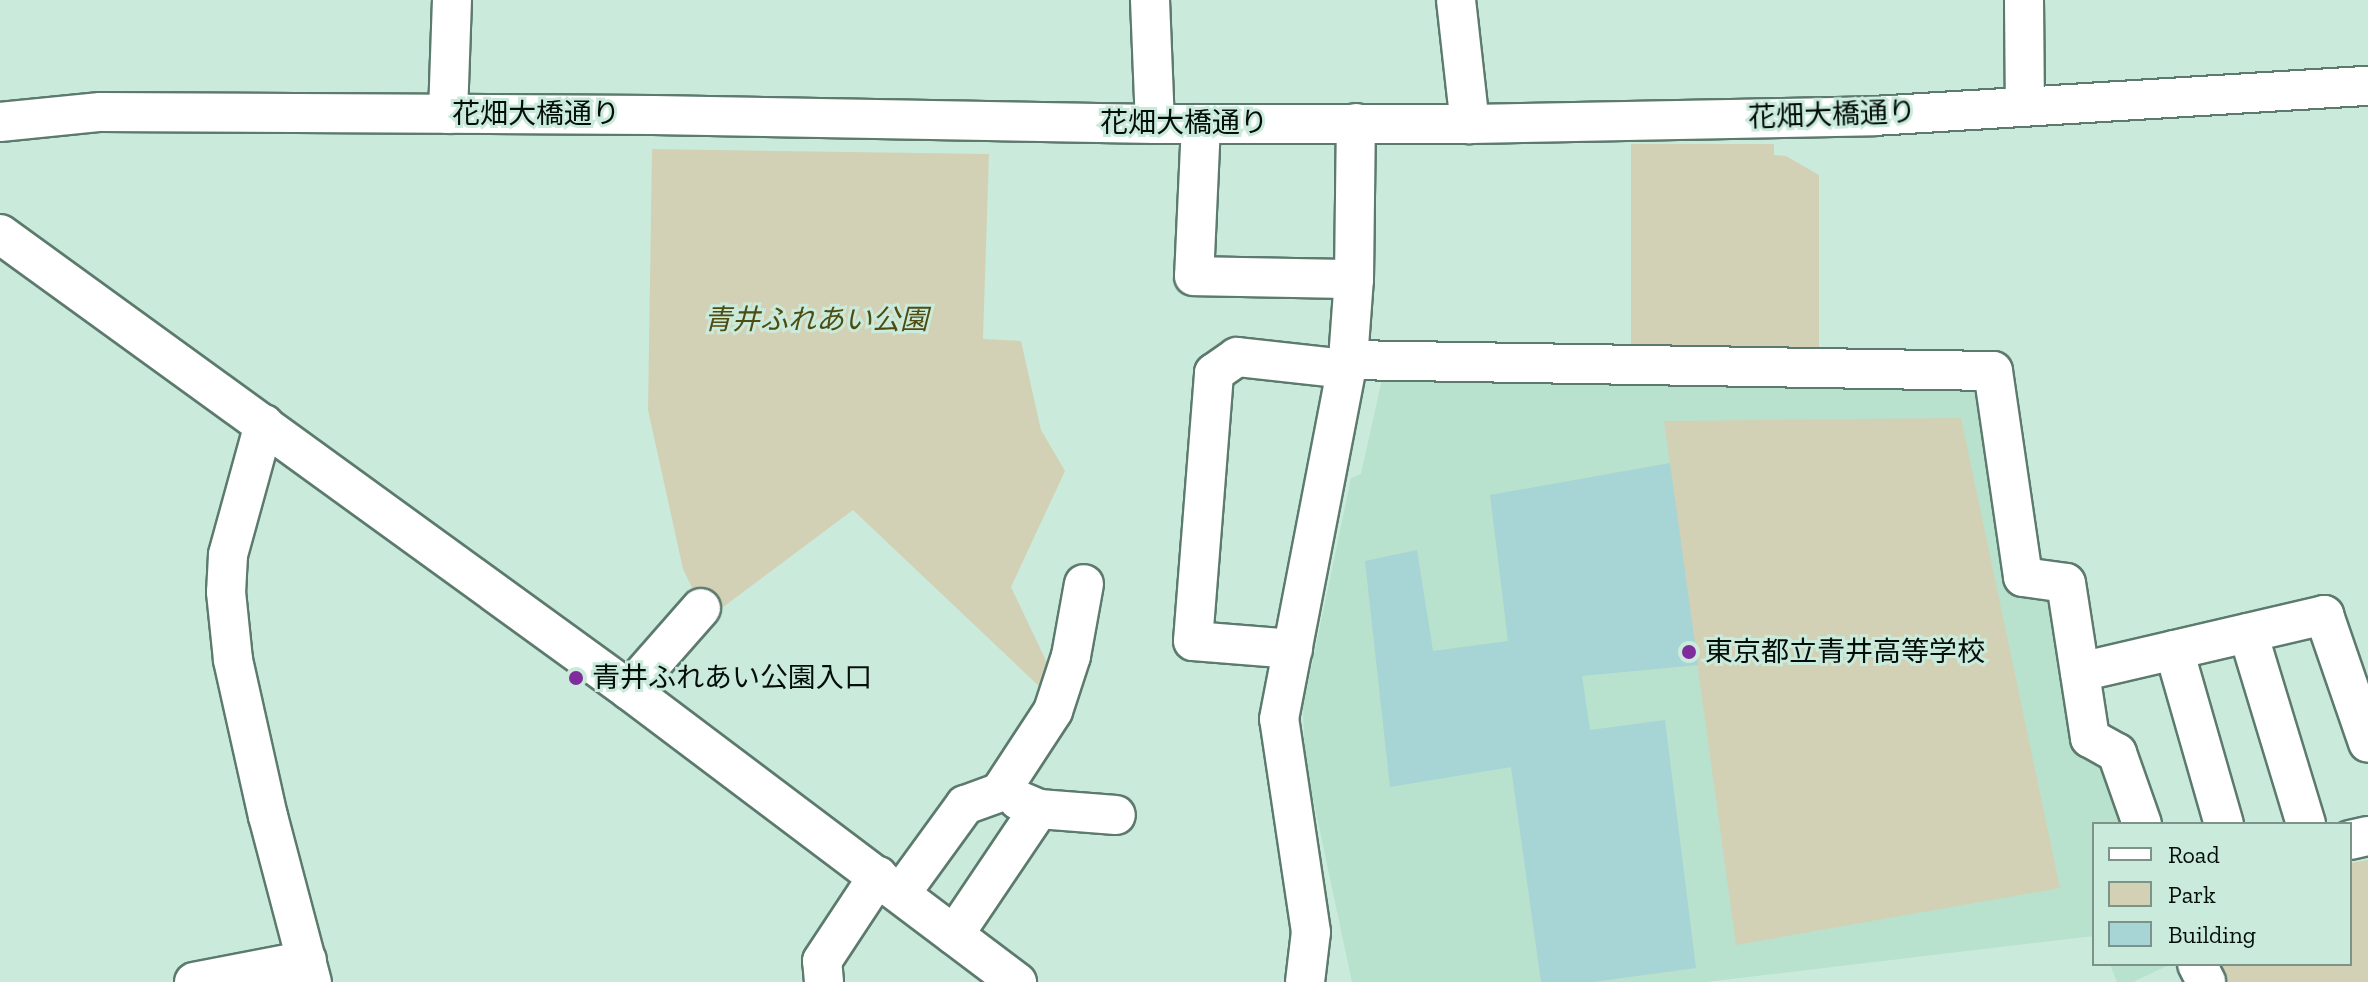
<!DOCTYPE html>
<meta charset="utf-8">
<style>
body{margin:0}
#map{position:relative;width:2368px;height:982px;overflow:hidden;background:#caebdc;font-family:"Zilla Slab","Noto Sans JP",serif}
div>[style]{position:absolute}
.built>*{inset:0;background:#b8e1ce}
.green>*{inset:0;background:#d2d1b5}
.building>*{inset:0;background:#a7d4d4}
.roads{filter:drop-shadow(2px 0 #5c7a6d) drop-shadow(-2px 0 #5c7a6d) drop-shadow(0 2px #5c7a6d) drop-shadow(0 -2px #5c7a6d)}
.minor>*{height:38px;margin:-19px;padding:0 19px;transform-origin:19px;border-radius:19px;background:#fff}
.dots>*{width:22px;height:22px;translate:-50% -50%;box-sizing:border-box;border:4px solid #caebdc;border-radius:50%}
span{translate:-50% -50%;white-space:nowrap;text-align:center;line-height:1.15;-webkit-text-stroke:6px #caebdc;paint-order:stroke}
.street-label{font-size:28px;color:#040e0a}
.park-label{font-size:28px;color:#4f4c12;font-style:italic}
.poi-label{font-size:28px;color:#040e0a}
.left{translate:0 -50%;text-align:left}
.legend{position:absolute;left:2092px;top:822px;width:260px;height:144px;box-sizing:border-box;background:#caebdc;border:2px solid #7b9388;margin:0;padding:10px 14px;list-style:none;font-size:24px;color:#040e0a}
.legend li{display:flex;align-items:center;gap:16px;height:40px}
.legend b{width:40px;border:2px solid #7b9388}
</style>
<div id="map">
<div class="built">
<i style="clip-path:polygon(1382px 379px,1984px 382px,2046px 591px,2126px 824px,2094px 824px,2094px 936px,1706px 982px,1352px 982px,1305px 761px,1303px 708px,1351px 478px,1361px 474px)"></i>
<i style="clip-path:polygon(2110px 964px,2171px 964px,2133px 982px,2117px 982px)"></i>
</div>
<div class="green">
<i style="clip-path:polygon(1631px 144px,1774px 144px,1774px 155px,1786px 156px,1819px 175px,1819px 353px,1631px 353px)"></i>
<i style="clip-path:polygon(652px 149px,989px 154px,983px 339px,1021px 341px,1041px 430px,1065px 471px,1011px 587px,1050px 669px,1043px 690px,853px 510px,707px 619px,683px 569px,648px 410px)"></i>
<i style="clip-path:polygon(1961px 418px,2060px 888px,1736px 945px,1664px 421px)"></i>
<i style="clip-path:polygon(2368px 860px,2368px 982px,2227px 982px,2219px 964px,2350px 964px,2350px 863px)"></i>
</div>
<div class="building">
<i style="clip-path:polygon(1670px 463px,1698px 665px,1582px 676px,1590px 730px,1665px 720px,1696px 968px,1593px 982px,1541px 982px,1511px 767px,1390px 787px,1365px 561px,1417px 550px,1433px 651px,1508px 641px,1490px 495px)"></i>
</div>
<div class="roads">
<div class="minor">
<i style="left:1150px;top:0;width:124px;rotate:87.7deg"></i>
<i style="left:1456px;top:0;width:125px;rotate:83.6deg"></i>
<i style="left:2024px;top:0;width:106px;rotate:89.5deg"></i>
<i style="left:448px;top:114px;width:114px;rotate:-88deg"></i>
<i style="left:0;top:122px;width:101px;rotate:-5.7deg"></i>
<i style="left:101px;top:112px;width:552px;rotate:0.31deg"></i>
<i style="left:653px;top:115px;width:502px;rotate:1.03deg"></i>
<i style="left:1155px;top:124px;width:315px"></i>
<i style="left:1470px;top:124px;width:404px;rotate:-1.1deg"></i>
<i style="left:1874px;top:116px;width:495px;rotate:-3.5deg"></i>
<i style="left:1201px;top:124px;width:152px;rotate:92.6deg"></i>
<i style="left:1194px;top:276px;width:160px;rotate:1.1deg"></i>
<i style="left:0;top:234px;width:777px;rotate:35.94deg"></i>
<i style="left:629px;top:690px;width:486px;rotate:37deg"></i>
<i style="left:1348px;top:360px;width:645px;rotate:0.98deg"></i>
<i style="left:1993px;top:371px;width:208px;rotate:81.7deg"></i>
<i style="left:2023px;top:577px;width:43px;rotate:7.9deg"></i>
<i style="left:2066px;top:583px;width:157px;rotate:81.2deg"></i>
<i style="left:2090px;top:738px;width:31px;rotate:29deg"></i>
<i style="left:2117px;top:753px;width:75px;rotate:70.6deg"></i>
<i style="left:264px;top:424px;width:136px;rotate:105.4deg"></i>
<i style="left:228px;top:555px;width:37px;rotate:93deg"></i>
<i style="left:226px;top:592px;width:68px;rotate:84.1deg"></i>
<i style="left:233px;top:660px;width:160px;rotate:77.4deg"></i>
<i style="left:268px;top:816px;width:172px;rotate:75.2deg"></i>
<i style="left:2248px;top:633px;width:200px;rotate:73.1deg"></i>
<i style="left:1293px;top:649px;width:100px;rotate:-175.4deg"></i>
<i style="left:1193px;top:641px;width:269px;rotate:-85.5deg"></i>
<i style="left:1214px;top:373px;width:28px;rotate:-35deg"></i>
<i style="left:1237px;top:357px;width:110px;rotate:6.3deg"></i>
<i style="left:2174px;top:650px;width:181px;rotate:74deg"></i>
<i style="left:2080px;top:672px;width:251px;rotate:-13.1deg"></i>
<i style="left:2324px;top:615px;width:135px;rotate:71deg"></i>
<i style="left:629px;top:690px;width:109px;rotate:-48.7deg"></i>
<i style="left:1018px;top:800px;width:23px;rotate:23deg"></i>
<i style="left:1039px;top:809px;width:77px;rotate:4.5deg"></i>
<i style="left:2350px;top:840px;width:18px;rotate:-13deg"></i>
<i style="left:901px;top:893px;width:109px;rotate:-54deg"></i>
<i style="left:965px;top:805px;width:37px;rotate:-20deg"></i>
<i style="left:1000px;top:792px;width:97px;rotate:-56.8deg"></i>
<i style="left:1053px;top:711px;width:58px;rotate:-71.9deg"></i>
<i style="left:1071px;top:656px;width:73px;rotate:-79.8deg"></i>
<i style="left:954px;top:935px;width:152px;rotate:-56deg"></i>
<i style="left:2197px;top:964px;width:20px;rotate:63deg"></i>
<i style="left:194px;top:982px;width:115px;rotate:-11deg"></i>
<i style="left:824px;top:982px;width:21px;rotate:-95deg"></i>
<i style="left:822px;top:961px;width:102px;rotate:-56.6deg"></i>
<i style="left:1305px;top:982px;width:50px;rotate:-83.2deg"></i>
<i style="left:1311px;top:932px;width:215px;rotate:-98.5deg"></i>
<i style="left:1279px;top:719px;width:366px;rotate:-79.1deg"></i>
<i style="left:1348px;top:360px;width:81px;rotate:-85.8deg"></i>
<i style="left:1354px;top:279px;width:156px;rotate:-89.3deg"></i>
</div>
</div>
<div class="dots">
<i style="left:1689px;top:652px;background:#7f2d9c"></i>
<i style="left:576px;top:678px;background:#7f2d9c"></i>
</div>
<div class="street-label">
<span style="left:536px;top:114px">花畑大橋通り</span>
<span style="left:1832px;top:115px;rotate:-2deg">花畑大橋通り</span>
<span style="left:1184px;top:123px">花畑大橋通り</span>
</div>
<div class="park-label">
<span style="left:816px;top:320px">青井ふれあい公園</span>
</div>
<div class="poi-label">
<span class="left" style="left:1705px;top:652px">東京都立青井高等学校</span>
<span class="left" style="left:592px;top:678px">青井ふれあい公園入口</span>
</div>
<ul class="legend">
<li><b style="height:10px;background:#fff"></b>Road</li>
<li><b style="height:22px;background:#d2d1b5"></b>Park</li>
<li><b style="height:22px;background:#a7d4d4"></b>Building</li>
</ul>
</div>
